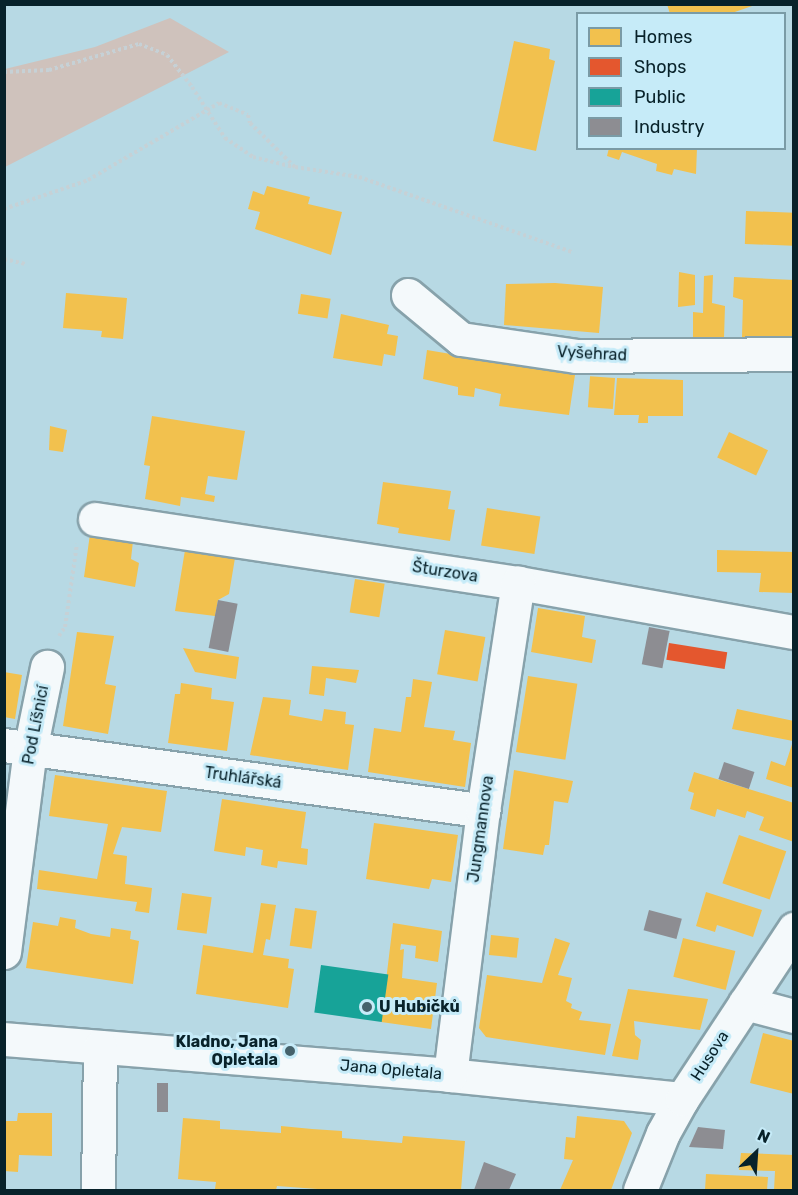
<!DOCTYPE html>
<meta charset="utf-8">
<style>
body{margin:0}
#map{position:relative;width:798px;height:1195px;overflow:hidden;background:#b7d9e4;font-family:Rubik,sans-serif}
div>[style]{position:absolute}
.green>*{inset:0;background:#cfc2bc}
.homes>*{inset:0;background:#f2c14e;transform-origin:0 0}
.shops>*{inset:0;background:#e4572e;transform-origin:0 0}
.public>*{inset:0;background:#17a398;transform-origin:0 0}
.industry>*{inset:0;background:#8d8d92;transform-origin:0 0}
.path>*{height:4px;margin-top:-2px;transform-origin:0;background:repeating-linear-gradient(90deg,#c6d1d6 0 3px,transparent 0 6px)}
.roads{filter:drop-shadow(2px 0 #87a2ab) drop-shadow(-2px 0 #87a2ab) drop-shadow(0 2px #87a2ab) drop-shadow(0 -2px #87a2ab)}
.minor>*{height:33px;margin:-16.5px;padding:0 16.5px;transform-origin:16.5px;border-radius:16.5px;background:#f4f9fb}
.path-bridge>*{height:4px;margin-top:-2px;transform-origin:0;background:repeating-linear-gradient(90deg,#c6d1d6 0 3px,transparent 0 6px)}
.dots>*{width:16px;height:16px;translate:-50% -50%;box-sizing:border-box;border:3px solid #c6ebf8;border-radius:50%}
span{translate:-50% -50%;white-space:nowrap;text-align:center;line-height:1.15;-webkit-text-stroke:6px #c6ebf8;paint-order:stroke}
.street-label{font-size:16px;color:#08222a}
.poi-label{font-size:16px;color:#08222a;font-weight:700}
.left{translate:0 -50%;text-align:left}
.right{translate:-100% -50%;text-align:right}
.frame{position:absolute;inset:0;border:6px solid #08222a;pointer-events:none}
.legend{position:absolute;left:576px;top:12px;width:210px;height:138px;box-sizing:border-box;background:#c6ebf8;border:2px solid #7a9ba6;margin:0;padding:8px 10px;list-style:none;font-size:18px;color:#08222a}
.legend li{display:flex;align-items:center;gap:12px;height:30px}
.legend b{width:30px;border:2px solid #7a9ba6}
.north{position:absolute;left:726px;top:1123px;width:60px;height:60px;-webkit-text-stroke:4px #c6ebf8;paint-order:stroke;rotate:25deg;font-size:16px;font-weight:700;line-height:24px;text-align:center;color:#08222a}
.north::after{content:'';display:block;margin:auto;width:21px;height:27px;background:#08222a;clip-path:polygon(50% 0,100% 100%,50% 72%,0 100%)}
</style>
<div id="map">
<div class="green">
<i style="clip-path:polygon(170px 18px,229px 52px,5px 167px,5px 69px,95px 47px)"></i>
</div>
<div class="homes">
<i style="clip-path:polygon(667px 4px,755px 4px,755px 5px,729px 14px,670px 14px)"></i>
<i style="clip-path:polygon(514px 41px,550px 49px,549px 59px,555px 61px,536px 151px,493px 141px)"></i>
<i style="clip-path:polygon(609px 148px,697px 148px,696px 174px,674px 169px,672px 175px,656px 171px,657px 164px,622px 152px,619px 160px,607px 156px)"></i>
<i style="clip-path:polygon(267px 186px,310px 197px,308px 204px,342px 212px,331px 255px,255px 229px,260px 212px,248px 209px,253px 191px,264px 195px)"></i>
<i style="left:746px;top:211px;width:48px;height:33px;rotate:2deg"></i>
<i style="clip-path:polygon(679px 272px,695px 275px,695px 305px,678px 307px)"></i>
<i style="clip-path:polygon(713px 275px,712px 303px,725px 306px,724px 338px,693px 337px,693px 312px,703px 313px,704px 276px)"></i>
<i style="clip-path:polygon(734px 277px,794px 280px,794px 339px,742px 337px,743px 300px,733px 297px)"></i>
<i style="clip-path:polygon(555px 283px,603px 287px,599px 333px,504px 325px,506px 284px)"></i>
<i style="clip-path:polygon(66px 293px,127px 298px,123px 339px,101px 337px,102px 331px,63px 328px)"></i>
<i style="left:301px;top:294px;width:30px;height:20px;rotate:9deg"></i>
<i style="clip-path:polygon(341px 314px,389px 325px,387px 334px,398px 336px,395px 356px,384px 354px,382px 366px,333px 358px)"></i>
<i style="clip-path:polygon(427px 350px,575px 375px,569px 415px,499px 406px,501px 394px,475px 388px,474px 397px,458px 395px,458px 387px,423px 379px)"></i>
<i style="left:615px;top:378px;width:31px;height:25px;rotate:94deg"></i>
<i style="clip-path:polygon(617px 378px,683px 380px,683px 416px,648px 416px,648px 423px,638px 423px,639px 415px,614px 415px)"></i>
<i style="clip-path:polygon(152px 416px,245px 431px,237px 480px,208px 476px,205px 494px,215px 496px,214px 502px,181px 497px,180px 506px,145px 499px,150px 466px,144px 465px)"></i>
<i style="clip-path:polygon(50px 426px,67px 430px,63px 452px,49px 450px)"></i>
<i style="left:729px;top:432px;width:43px;height:28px;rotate:25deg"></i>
<i style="clip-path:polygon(383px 482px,451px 491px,448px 509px,455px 510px,450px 541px,398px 533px,399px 528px,377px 524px)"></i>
<i style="left:487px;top:508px;width:54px;height:38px;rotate:9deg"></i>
<i style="clip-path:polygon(90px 534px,133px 541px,131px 559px,139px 563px,135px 587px,84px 577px)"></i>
<i style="clip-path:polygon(185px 550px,235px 558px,229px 594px,218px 600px,215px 616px,175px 611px)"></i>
<i style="clip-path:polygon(717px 550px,794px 552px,794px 593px,759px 592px,761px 573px,717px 572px)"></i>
<i style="left:355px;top:579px;width:30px;height:34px;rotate:9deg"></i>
<i style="clip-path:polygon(538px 608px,585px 616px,582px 637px,596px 640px,592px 663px,531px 652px)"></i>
<i style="left:445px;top:630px;width:41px;height:45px;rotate:10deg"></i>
<i style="clip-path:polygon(77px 632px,114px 636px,105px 684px,116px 686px,108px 734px,63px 726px)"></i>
<i style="clip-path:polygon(183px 648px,239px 657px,236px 679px,195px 672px)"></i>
<i style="clip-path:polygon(312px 666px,359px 670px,356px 683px,326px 678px,324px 696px,309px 694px)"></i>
<i style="clip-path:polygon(4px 672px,22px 675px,15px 719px,4px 717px)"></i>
<i style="left:528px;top:676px;width:50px;height:77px;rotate:9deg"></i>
<i style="clip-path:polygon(413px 679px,432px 682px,424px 727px,455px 731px,453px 740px,471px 743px,465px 787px,368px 772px,374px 728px,401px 732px,406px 697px,411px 697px)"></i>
<i style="clip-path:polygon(181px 683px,212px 688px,211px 699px,234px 702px,227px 751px,168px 743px,175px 694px,180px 694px)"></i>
<i style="clip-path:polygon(263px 697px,291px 700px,289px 715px,322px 721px,324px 709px,346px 712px,345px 724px,354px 725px,348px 770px,250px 755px)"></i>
<i style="clip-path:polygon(737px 709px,794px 721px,794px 788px,766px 779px,771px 761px,785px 766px,793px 741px,732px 729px)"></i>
<i style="clip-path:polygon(514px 770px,573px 781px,568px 803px,554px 801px,549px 845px,545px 845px,543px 855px,503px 849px)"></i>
<i style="clip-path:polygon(694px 772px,794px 803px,794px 842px,759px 830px,764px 817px,747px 811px,745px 818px,717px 809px,715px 817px,690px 809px,694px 793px,688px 791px)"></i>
<i style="clip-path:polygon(55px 775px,167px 791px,161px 832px,122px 827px,113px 854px,127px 856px,125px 884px,152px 888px,149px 913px,135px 911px,137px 902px,37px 889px,39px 870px,97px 879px,108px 824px,49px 816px)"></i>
<i style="clip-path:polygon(222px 799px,306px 812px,301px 848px,308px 849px,307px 865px,278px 861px,277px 868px,261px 865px,263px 850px,246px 847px,245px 856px,214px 851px)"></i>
<i style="clip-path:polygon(374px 823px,458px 835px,451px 882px,432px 879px,429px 889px,366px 879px)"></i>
<i style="left:739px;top:835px;width:50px;height:51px;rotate:19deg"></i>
<i style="clip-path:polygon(706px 892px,762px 910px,753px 937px,717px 925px,715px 932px,696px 926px)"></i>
<i style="left:182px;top:893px;width:30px;height:37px;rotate:8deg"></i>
<i style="clip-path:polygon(261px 903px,276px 905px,270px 940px,266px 939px,263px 955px,289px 959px,288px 968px,294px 969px,288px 1008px,196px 994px,203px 945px,253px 953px)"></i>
<i style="left:295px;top:908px;width:22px;height:38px;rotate:8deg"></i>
<i style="clip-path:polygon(60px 917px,76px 920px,75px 928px,91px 934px,110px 937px,111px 928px,131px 931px,130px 939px,139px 941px,133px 984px,26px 968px,33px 922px,58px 926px)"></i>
<i style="clip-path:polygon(393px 923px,442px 931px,438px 962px,415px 958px,416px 946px,401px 944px,400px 950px,404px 949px,402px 978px,437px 983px,431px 1029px,381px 1022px)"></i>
<i style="left:491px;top:935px;width:28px;height:20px;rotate:6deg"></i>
<i style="clip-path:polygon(555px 938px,570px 943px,558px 975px,572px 978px,566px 1001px,572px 1004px,571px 1008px,582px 1012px,579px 1020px,611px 1024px,605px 1055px,486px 1037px,479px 1028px,487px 975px,542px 983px)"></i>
<i style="left:683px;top:938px;width:54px;height:40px;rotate:14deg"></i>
<i style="clip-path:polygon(628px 989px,708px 999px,700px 1030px,634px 1021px,635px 1035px,641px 1040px,638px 1060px,612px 1056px)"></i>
<i style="clip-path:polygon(763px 1033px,794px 1041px,794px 1094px,750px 1083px)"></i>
<i style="clip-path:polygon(18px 1113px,52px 1113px,52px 1156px,19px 1155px,18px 1172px,4px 1171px,4px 1121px,17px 1121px)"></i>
<i style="clip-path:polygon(577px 1116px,624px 1121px,632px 1133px,611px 1190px,560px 1190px,573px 1160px,564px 1159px,566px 1137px,575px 1138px)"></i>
<i style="clip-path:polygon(183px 1118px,220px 1121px,220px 1129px,281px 1133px,281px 1126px,312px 1129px,342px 1131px,342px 1138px,402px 1143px,403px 1136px,465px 1141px,461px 1190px,331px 1190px,277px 1186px,276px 1190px,215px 1189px,216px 1182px,178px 1179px)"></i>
<i style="clip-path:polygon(741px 1153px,794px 1155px,794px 1190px,774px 1190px,775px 1171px,739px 1170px)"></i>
<i style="clip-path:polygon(706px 1174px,768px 1177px,767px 1190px,705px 1190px)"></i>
</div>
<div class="shops">
<i style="left:669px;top:643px;width:59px;height:17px;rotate:9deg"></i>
</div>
<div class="public">
<i style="left:321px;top:965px;width:68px;height:48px;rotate:8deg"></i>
</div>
<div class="industry">
<i style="left:218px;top:600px;width:20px;height:49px;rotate:11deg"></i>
<i style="left:649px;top:627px;width:21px;height:38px;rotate:11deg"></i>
<i style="left:724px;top:762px;width:32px;height:18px;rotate:18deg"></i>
<i style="left:649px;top:910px;width:34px;height:21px;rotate:15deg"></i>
<i style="left:157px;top:1083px;width:11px;height:29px"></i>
<i style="clip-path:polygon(698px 1127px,725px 1130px,723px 1149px,689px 1147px)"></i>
<i style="clip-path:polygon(484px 1162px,516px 1174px,509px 1190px,474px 1190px)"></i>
</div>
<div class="path">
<i style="left:4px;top:72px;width:45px;rotate:-2.5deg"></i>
<i style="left:49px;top:70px;width:94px;rotate:-16.1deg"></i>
<i style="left:139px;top:44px;width:30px;rotate:21deg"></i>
<i style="left:167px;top:55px;width:41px;rotate:52deg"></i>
<i style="left:225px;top:138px;width:34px;rotate:34deg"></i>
<i style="left:253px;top:157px;width:42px;rotate:13.7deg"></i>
<i style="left:4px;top:209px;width:89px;rotate:-19deg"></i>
<i style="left:88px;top:180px;width:152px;rotate:-30.4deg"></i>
<i style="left:219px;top:103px;width:31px;rotate:22deg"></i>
<i style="left:248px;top:115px;width:8px;rotate:76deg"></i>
<i style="left:250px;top:123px;width:63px;rotate:44.4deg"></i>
<i style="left:295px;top:167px;width:65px;rotate:8.9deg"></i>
<i style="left:359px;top:177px;width:226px;rotate:19.4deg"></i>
<i style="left:4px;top:259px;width:22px;rotate:13deg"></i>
<i style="left:59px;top:636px;width:11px;rotate:-56deg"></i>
<i style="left:65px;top:627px;width:84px;rotate:-81.8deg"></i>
</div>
<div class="roads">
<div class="minor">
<i style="left:408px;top:295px;width:69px;rotate:39.7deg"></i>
<i style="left:461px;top:339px;width:116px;rotate:8.4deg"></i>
<i style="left:576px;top:356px;width:218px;rotate:-0.5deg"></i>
<i style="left:95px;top:519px;width:428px;rotate:8.6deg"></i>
<i style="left:518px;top:583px;width:280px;rotate:10.1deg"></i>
<i style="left:4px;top:745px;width:484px;rotate:7.8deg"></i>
<i style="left:4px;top:952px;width:204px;rotate:-82.7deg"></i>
<i style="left:30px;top:750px;width:85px;rotate:-78.4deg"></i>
<i style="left:745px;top:1003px;width:51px;rotate:14.9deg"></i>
<i style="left:4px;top:1039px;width:447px;rotate:4.6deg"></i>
<i style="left:450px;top:1075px;width:233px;rotate:5.9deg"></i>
<i style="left:450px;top:1075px;width:266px;rotate:-82.9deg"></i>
<i style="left:483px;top:811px;width:231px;rotate:-81.3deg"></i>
<i style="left:98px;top:1190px;width:143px;rotate:-89.2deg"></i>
<i style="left:640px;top:1190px;width:61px;rotate:-68deg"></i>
<i style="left:663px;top:1133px;width:39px;rotate:-61deg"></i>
<i style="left:682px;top:1099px;width:204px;rotate:-56.6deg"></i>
</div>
</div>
<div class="path-bridge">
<i style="left:192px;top:87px;width:61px;rotate:57.1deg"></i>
</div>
<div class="dots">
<i style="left:367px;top:1007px;background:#45626b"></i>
<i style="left:290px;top:1051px;background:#45626b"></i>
</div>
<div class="street-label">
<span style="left:592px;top:354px;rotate:3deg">Vyšehrad</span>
<span style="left:445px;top:572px;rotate:9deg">Šturzova</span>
<span style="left:36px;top:725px;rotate:-79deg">Pod Líšnicí</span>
<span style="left:243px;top:778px;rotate:8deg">Truhlářská</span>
<span style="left:481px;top:829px;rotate:-82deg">Jungmannova</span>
<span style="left:710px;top:1056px;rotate:-57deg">Husova</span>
<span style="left:391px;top:1070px;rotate:5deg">Jana Opletala</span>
</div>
<div class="poi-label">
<span class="left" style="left:379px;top:1007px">U Hubičků</span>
<span class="right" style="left:278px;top:1051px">Kladno, Jana<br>Opletala</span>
</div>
<div class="frame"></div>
<ul class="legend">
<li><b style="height:16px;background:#f2c14e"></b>Homes</li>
<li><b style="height:16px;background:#e4572e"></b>Shops</li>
<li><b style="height:16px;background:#17a398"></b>Public</li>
<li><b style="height:16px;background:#8d8d92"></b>Industry</li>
</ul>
<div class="north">N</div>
</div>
